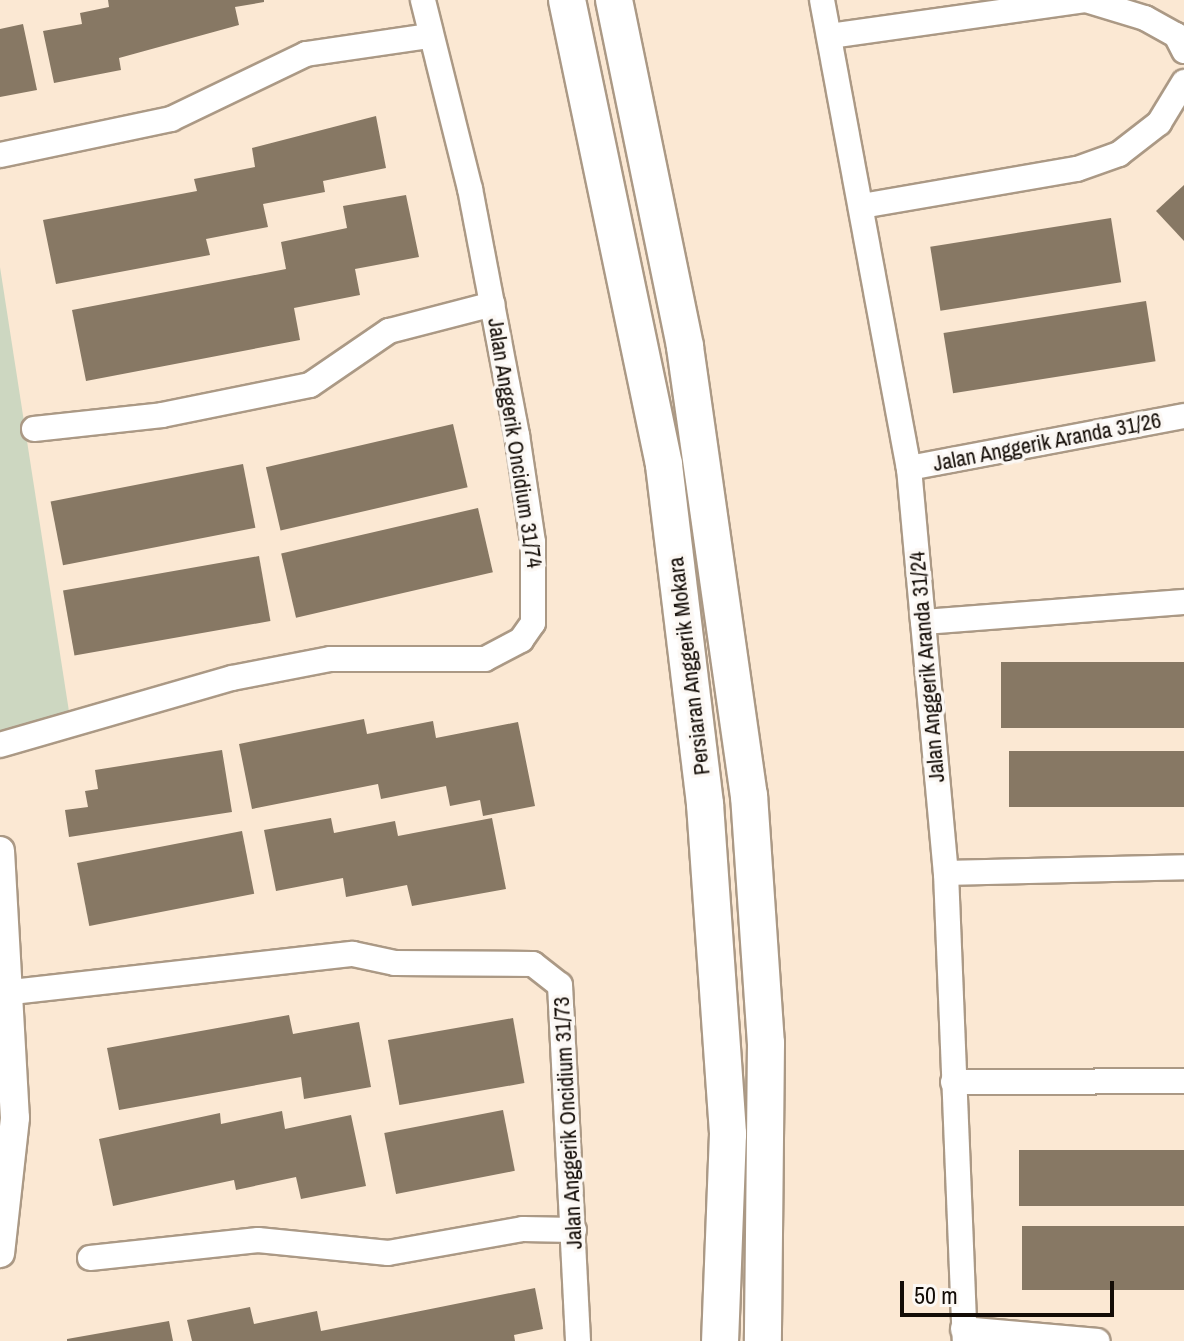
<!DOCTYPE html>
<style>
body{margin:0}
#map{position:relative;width:1184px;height:1341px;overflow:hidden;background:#fbe8d3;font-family:"Archivo Narrow",sans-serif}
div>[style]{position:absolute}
.green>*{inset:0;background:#cdd7c1}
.building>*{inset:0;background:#877864;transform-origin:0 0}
.roads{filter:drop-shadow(2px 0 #ab9985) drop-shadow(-2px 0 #ab9985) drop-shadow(0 2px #ab9985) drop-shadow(0 -2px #ab9985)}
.minor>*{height:24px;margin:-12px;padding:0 12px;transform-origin:12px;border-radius:12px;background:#fff}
.tertiary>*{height:28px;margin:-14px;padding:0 14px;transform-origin:14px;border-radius:14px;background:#fff}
.primary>*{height:36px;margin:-18px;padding:0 18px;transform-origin:18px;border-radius:18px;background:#fff}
span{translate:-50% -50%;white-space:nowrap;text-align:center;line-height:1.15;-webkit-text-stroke:7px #fcf8f4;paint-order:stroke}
.street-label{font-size:22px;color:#130c06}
.scale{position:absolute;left:900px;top:1281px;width:214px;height:36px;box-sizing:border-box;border:4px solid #130c06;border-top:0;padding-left:10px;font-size:24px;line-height:28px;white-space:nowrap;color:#130c06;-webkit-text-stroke:6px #fcf8f4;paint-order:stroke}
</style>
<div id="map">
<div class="green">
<i style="clip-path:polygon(0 267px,70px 718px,0 732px)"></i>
</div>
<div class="building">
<i style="clip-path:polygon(108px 0,264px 0,264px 2px,235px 7px,239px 25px,119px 58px,121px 70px,54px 83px,43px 31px,82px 24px,80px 13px,109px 7px)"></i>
<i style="clip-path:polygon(23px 24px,37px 90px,0 97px,0 29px)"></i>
<i style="clip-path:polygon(376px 116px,386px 168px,323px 181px,325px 192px,263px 204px,268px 227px,206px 239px,210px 255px,56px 284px,43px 220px,197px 191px,194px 179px,255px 167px,252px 148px)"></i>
<i style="clip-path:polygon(1184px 185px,1184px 241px,1156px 211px)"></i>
<i style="clip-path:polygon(406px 195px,419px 257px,355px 269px,360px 295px,294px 308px,300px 340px,86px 381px,72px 310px,286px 269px,281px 242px,347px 228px,343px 206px)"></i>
<i style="left:1111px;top:218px;width:65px;height:183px;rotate:81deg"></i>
<i style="left:1146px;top:301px;width:61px;height:205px;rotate:81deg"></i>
<i style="left:453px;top:424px;width:65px;height:192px;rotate:77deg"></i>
<i style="left:243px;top:464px;width:65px;height:196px;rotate:79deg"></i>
<i style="left:478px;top:508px;width:66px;height:202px;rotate:77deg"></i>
<i style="left:259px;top:556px;width:66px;height:199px;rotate:80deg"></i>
<i style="left:1184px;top:662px;width:66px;height:183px;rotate:90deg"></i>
<i style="clip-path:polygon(364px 719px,367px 734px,433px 721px,436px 738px,518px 722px,535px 806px,483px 816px,480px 800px,450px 806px,446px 786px,381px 799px,378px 784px,252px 809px,239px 744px)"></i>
<i style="clip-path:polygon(222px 750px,232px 812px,69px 837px,65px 810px,88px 807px,85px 791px,98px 789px,95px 770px)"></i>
<i style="left:1184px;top:751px;width:56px;height:175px;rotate:90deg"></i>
<i style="clip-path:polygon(331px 818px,334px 833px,395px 821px,398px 836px,492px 818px,506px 889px,412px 906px,407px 885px,346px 897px,343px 878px,276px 891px,264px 830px)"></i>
<i style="left:242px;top:831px;width:64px;height:168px;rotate:79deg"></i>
<i style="clip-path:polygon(289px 1015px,293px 1034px,359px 1022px,371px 1087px,304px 1099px,301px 1077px,119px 1110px,107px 1048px)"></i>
<i style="left:513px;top:1018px;width:66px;height:127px;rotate:80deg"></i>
<i style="left:503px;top:1110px;width:62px;height:121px;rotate:79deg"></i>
<i style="clip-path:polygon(282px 1111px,285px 1129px,351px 1115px,366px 1186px,301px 1199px,296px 1177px,236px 1190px,234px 1180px,113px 1206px,99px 1139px,220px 1113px,221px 1124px)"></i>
<i style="left:1184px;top:1150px;width:56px;height:165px;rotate:90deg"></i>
<i style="left:1184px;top:1226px;width:64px;height:162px;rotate:90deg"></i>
<i style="clip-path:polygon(535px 1288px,543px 1329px,514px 1335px,515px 1341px,192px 1341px,187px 1320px,250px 1307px,254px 1324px,317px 1311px,321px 1331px)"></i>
<i style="clip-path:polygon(169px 1321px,173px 1341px,67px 1341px,67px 1339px)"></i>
</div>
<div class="roads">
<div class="minor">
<i style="left:822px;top:0;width:476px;rotate:79.5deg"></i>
<i style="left:909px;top:468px;width:407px;rotate:84.8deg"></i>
<i style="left:946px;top:873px;width:468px;rotate:87.7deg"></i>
<i style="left:830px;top:36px;width:259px;rotate:-8deg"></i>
<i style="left:1086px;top:0;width:62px;rotate:17deg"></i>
<i style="left:1145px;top:18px;width:35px;rotate:29deg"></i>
<i style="left:1176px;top:35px;width:18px;rotate:63deg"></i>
<i style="left:0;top:155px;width:175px;rotate:-11.9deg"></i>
<i style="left:171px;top:119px;width:150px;rotate:-25.7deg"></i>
<i style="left:306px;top:54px;width:125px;rotate:-8.3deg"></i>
<i style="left:862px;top:206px;width:218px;rotate:-9.8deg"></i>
<i style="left:1077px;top:169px;width:45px;rotate:-19.7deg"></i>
<i style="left:1119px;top:154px;width:51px;rotate:-37.8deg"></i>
<i style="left:1159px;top:123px;width:48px;rotate:-58.6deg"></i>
<i style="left:34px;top:429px;width:129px;rotate:-6.2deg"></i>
<i style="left:162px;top:415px;width:151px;rotate:-11.5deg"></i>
<i style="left:310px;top:385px;width:96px;rotate:-34.4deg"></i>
<i style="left:389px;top:331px;width:107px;rotate:-14.6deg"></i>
<i style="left:909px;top:468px;width:280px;rotate:-10.7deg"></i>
<i style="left:923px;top:622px;width:262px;rotate:-4.4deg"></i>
<i style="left:0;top:745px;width:241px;rotate:-16.1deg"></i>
<i style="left:232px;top:678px;width:100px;rotate:-11deg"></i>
<i style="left:330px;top:659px;width:155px"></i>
<i style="left:485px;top:659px;width:41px;rotate:-27.8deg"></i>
<i style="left:521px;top:640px;width:21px;rotate:-55deg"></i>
<i style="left:533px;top:623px;width:81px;rotate:-90deg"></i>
<i style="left:533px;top:542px;width:108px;rotate:-98.5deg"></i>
<i style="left:517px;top:435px;width:250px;rotate:-100.8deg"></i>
<i style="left:470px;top:189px;width:195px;rotate:-104deg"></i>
<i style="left:946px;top:873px;width:238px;rotate:-1.4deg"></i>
<i style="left:12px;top:992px;width:343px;rotate:-6.4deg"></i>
<i style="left:353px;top:954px;width:43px;rotate:12.1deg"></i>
<i style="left:395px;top:963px;width:138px;rotate:0.4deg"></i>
<i style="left:533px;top:964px;width:34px;rotate:38deg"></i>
<i style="left:560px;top:985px;width:356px;rotate:87.1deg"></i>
<i style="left:953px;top:1082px;width:231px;rotate:-0.2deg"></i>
<i style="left:90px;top:1258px;width:169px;rotate:-6.1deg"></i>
<i style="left:258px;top:1240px;width:131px;rotate:5.7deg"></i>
<i style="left:388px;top:1253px;width:137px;rotate:-10.1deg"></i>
<i style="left:523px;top:1229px;width:51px;rotate:1.1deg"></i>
<i style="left:963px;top:1329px;width:135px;rotate:5.1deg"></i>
</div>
<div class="tertiary">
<i style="left:0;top:851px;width:267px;rotate:86.8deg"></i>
<i style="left:15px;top:1118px;width:136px;rotate:96.3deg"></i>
</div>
<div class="primary">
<i style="left:567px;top:0;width:475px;rotate:78.2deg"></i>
<i style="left:664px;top:465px;width:341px;rotate:83.1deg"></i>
<i style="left:705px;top:804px;width:331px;rotate:86deg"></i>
<i style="left:728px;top:1134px;width:207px;rotate:92.2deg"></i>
<i style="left:614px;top:0;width:354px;rotate:78.4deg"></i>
<i style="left:685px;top:347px;width:453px;rotate:81.9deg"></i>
<i style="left:749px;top:795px;width:249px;rotate:86.1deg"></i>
<i style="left:766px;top:1043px;width:298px;rotate:90.6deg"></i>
</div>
</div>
<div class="street-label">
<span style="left:1047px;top:442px;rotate:-11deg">Jalan Anggerik Aranda 31/26</span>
<span style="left:515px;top:443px;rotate:81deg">Jalan Anggerik Oncidium 31/74</span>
<span style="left:689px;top:666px;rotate:-97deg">Persiaran Anggerik Mokara</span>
<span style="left:927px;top:667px;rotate:-95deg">Jalan Anggerik Aranda 31/24</span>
<span style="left:568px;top:1123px;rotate:-93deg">Jalan Anggerik Oncidium 31/73</span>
</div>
<div class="scale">50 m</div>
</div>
